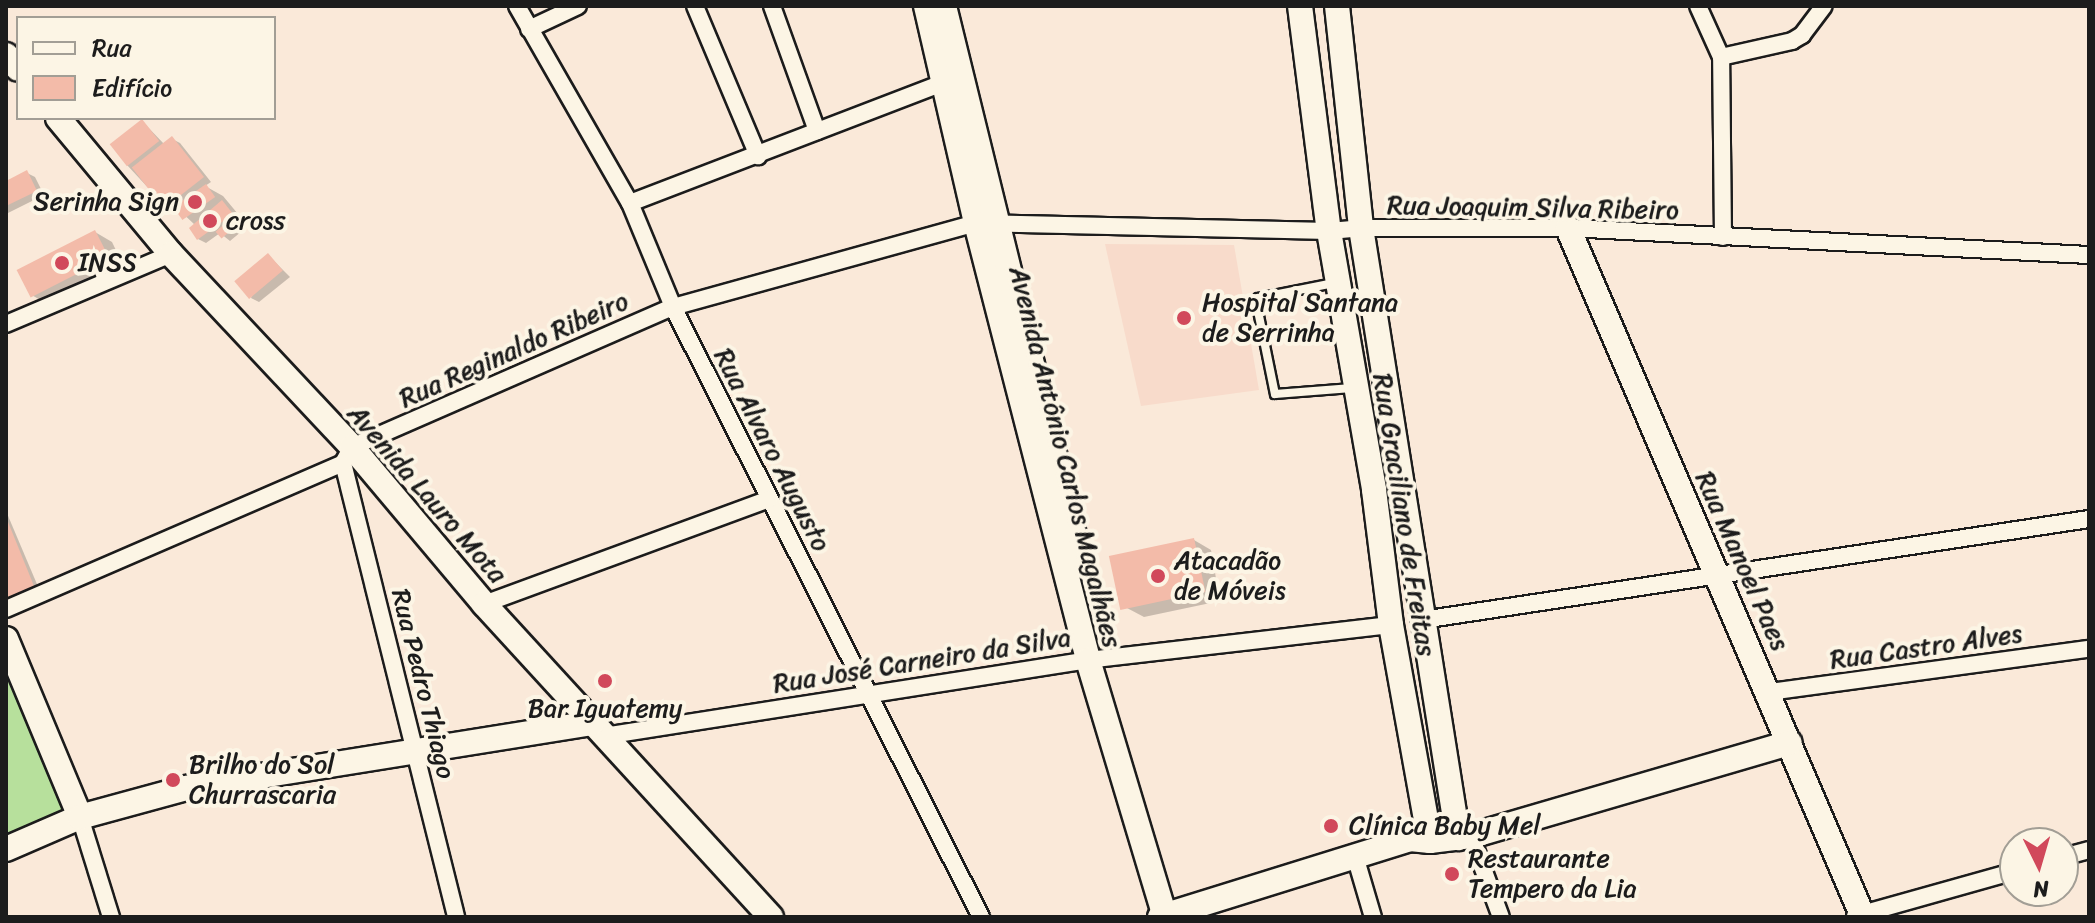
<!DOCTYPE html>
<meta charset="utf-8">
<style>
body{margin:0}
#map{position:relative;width:2095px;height:923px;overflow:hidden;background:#fae9d9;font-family:Sriracha,sans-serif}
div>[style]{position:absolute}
.built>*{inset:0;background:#f8dbcb}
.green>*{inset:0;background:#b7e09c}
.shadow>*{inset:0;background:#0003}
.building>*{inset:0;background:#f3bba9;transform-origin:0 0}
.roads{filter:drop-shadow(2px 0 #1c1c1c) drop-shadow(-2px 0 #1c1c1c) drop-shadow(0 2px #1c1c1c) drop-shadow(0 -2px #1c1c1c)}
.lane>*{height:8px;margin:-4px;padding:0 4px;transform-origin:4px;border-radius:4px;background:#fcf5e5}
.street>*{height:16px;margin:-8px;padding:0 8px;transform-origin:8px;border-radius:8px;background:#fcf5e5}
.secondary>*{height:24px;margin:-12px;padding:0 12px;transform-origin:12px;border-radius:12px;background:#fcf5e5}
.dots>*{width:22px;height:22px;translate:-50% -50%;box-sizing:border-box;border:4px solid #fcf5e5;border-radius:50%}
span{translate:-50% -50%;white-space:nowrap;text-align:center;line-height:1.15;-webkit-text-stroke:8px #fcf5e5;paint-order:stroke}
.poi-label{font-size:26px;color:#1c1c1c}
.right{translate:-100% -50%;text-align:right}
.left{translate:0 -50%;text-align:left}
.street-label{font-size:26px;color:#1c1c1c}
.frame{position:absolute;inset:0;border:8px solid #1c1c1c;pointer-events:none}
.legend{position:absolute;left:16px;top:16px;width:260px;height:104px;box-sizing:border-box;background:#fcf5e5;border:2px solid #a29e95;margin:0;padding:10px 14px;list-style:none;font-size:24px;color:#1c1c1c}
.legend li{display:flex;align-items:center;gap:16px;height:40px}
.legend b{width:40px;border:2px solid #a29e95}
.north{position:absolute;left:1999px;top:827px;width:80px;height:80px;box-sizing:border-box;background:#fcf5e5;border:2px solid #a29e95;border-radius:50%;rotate:175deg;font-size:22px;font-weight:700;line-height:32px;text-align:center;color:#1c1c1c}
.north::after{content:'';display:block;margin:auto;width:28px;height:36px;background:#d1495b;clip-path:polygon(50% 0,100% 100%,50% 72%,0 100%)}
</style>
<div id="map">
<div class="built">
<i style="clip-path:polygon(1105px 244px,1234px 245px,1259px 390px,1141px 406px)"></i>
</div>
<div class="green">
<i style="clip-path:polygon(6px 641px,77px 815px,6px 844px)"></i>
</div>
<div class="shadow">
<i style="clip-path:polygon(142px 121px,165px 145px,172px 139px,180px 143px,211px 182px,205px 186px,223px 196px,248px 226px,230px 241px,220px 233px,206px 243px,198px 239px,195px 225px,177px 208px,173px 211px,165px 206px,127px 165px)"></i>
<i style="clip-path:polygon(27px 173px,35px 177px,44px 195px,6px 214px,6px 183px)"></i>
<i style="clip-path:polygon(95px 232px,112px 242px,124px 267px,47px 304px,30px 294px)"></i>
<i style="clip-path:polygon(268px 255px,290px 277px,259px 302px,251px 298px)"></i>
<i style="clip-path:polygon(6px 511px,42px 596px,6px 611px)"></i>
<i style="clip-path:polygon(1194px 540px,1211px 550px,1220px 601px,1144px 617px,1127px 608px)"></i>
</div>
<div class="building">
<i style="left:142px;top:119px;width:28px;height:41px;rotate:52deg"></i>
<i style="left:172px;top:136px;width:52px;height:51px;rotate:52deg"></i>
<i style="clip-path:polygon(27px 170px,37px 191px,6px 206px,6px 181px)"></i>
<i style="left:206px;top:184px;width:16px;height:40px;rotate:55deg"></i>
<i style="clip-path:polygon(222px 200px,233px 214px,197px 240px,189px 228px)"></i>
<i style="left:236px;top:214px;width:9px;height:27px;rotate:49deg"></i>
<i style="left:95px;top:230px;width:31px;height:88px;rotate:63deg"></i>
<i style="left:268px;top:253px;width:23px;height:44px;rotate:50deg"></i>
<i style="clip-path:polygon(6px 517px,36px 591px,6px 608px)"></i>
<i style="left:1194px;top:538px;width:55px;height:87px;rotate:78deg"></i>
</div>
<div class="roads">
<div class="lane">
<i style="left:1334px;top:283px;width:77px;rotate:168.8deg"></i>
<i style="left:1258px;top:298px;width:4px;rotate:124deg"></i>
<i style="left:1256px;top:301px;width:95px;rotate:78.5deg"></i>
<i style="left:1275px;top:394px;width:77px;rotate:-4.5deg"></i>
</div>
<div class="street">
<i style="left:517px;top:6px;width:227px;rotate:60.2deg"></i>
<i style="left:630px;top:203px;width:113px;rotate:67.5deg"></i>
<i style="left:673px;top:307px;width:683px;rotate:63.21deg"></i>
<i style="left:695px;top:6px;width:163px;rotate:67.2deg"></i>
<i style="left:772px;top:6px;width:133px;rotate:70.2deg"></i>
<i style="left:1698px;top:6px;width:56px;rotate:65.7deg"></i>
<i style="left:529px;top:29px;width:54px;rotate:-25.1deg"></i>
<i style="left:630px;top:203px;width:346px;rotate:-21deg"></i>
<i style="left:1723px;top:237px;width:180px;rotate:-90.6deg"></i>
<i style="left:1721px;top:57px;width:73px;rotate:-12.7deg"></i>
<i style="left:1792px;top:41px;width:12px;rotate:-31deg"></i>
<i style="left:1802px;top:35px;width:36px;rotate:-53deg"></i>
<i style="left:6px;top:324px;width:179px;rotate:-23deg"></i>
<i style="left:343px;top:463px;width:468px;rotate:76deg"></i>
<i style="left:484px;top:604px;width:304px;rotate:-20.2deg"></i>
<i style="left:6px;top:609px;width:367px;rotate:-23.4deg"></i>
<i style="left:343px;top:463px;width:18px;rotate:-61deg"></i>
<i style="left:352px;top:447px;width:350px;rotate:-23.6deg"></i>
<i style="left:673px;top:307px;width:314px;rotate:-15.5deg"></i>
<i style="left:976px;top:223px;width:353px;rotate:1.3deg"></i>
<i style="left:1329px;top:231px;width:32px;rotate:-5deg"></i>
<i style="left:1361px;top:228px;width:207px"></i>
<i style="left:1568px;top:228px;width:522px;rotate:2.97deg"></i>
<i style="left:1422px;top:620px;width:675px;rotate:-8.61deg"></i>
<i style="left:1769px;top:692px;width:323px;rotate:-7.7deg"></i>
<i style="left:604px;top:736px;width:490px;rotate:-8.9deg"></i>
<i style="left:1088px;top:660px;width:305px;rotate:-6.6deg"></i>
<i style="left:80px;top:817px;width:105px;rotate:72.8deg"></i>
<i style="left:1471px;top:836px;width:86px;rotate:69.7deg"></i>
<i style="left:1355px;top:856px;width:64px;rotate:73.6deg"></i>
<i style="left:2063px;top:857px;width:27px;rotate:-15deg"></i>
<i style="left:1855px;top:916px;width:166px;rotate:-15.7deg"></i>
</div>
<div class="secondary">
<i style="left:926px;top:6px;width:223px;rotate:77deg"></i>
<i style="left:976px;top:223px;width:451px;rotate:75.6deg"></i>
<i style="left:1088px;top:660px;width:268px;rotate:73.3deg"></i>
<i style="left:944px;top:6px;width:574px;rotate:76.18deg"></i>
<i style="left:1300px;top:6px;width:227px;rotate:82.7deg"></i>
<i style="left:1329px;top:231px;width:263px;rotate:80.1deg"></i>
<i style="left:1374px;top:490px;width:136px;rotate:82.8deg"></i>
<i style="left:1391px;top:625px;width:219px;rotate:79.8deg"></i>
<i style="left:1337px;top:6px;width:223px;rotate:83.8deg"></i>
<i style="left:1361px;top:228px;width:618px;rotate:80.96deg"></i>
<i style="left:6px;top:55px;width:18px;rotate:49deg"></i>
<i style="left:58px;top:118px;width:177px;rotate:50.3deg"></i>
<i style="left:171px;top:254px;width:265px;rotate:46.8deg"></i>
<i style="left:352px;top:447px;width:205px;rotate:49.9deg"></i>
<i style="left:484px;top:604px;width:425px;rotate:47.5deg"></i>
<i style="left:1568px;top:228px;width:749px;rotate:66.82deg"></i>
<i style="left:6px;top:639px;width:193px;rotate:67.4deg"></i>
<i style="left:6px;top:849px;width:81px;rotate:-23.4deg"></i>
<i style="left:80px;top:817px;width:110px;rotate:-15.3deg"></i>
<i style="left:186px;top:788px;width:411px;rotate:-9.1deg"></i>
<i style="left:1160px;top:917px;width:262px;rotate:-17.3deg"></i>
<i style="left:1410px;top:839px;width:20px;rotate:6deg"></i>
<i style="left:1430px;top:841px;width:41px;rotate:-7deg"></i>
<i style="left:1471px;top:836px;width:332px;rotate:-16.3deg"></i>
</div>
</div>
<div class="dots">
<i style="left:195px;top:202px;background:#d1495b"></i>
<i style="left:210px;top:221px;background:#d1495b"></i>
<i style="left:62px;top:263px;background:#d1495b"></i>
<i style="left:1184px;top:318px;background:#d1495b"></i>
<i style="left:1158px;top:576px;background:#d1495b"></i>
<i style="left:605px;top:681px;background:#d1495b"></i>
<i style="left:173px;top:780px;background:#d1495b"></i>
<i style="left:1331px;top:826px;background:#d1495b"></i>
<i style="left:1452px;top:874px;background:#d1495b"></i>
</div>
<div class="poi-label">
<span class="right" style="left:179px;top:202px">Serinha Sign</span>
<span class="left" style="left:226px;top:221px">cross</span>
<span class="left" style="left:78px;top:263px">INSS</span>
<span class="left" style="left:1202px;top:318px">Hospital Santana<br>de Serrinha</span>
<span class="left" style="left:1174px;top:576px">Atacadão<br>de Móveis</span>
<span style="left:605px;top:709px">Bar Iguatemy</span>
<span class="left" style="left:189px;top:780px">Brilho do Sol<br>Churrascaria</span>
<span class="left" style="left:1349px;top:826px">Clínica Baby Mel</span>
<span class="left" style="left:1468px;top:874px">Restaurante<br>Tempero da Lia</span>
</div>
<div class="street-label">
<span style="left:1533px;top:208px;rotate:1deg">Rua Joaquim Silva Ribeiro</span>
<span style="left:514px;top:350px;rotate:-24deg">Rua Reginaldo Ribeiro</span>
<span style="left:772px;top:450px;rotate:63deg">Rua Alvaro Augusto</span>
<span style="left:1065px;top:457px;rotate:76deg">Avenida Antônio Carlos Magalhães</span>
<span style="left:427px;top:494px;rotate:49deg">Avenida Lauro Mota</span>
<span style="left:1404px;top:515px;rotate:81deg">Rua Graciliano de Freitas</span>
<span style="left:1742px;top:561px;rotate:66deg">Rua Manoel Paes</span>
<span style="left:1926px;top:647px;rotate:-8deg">Rua Castro Alves</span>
<span style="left:922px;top:661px;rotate:-9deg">Rua José Carneiro da Silva</span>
<span style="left:423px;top:684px;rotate:76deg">Rua Pedro Thiago</span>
</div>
<div class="frame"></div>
<ul class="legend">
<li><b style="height:10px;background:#fcf5e5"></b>Rua</li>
<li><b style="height:22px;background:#f3bba9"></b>Edifício</li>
</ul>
<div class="north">N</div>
</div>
